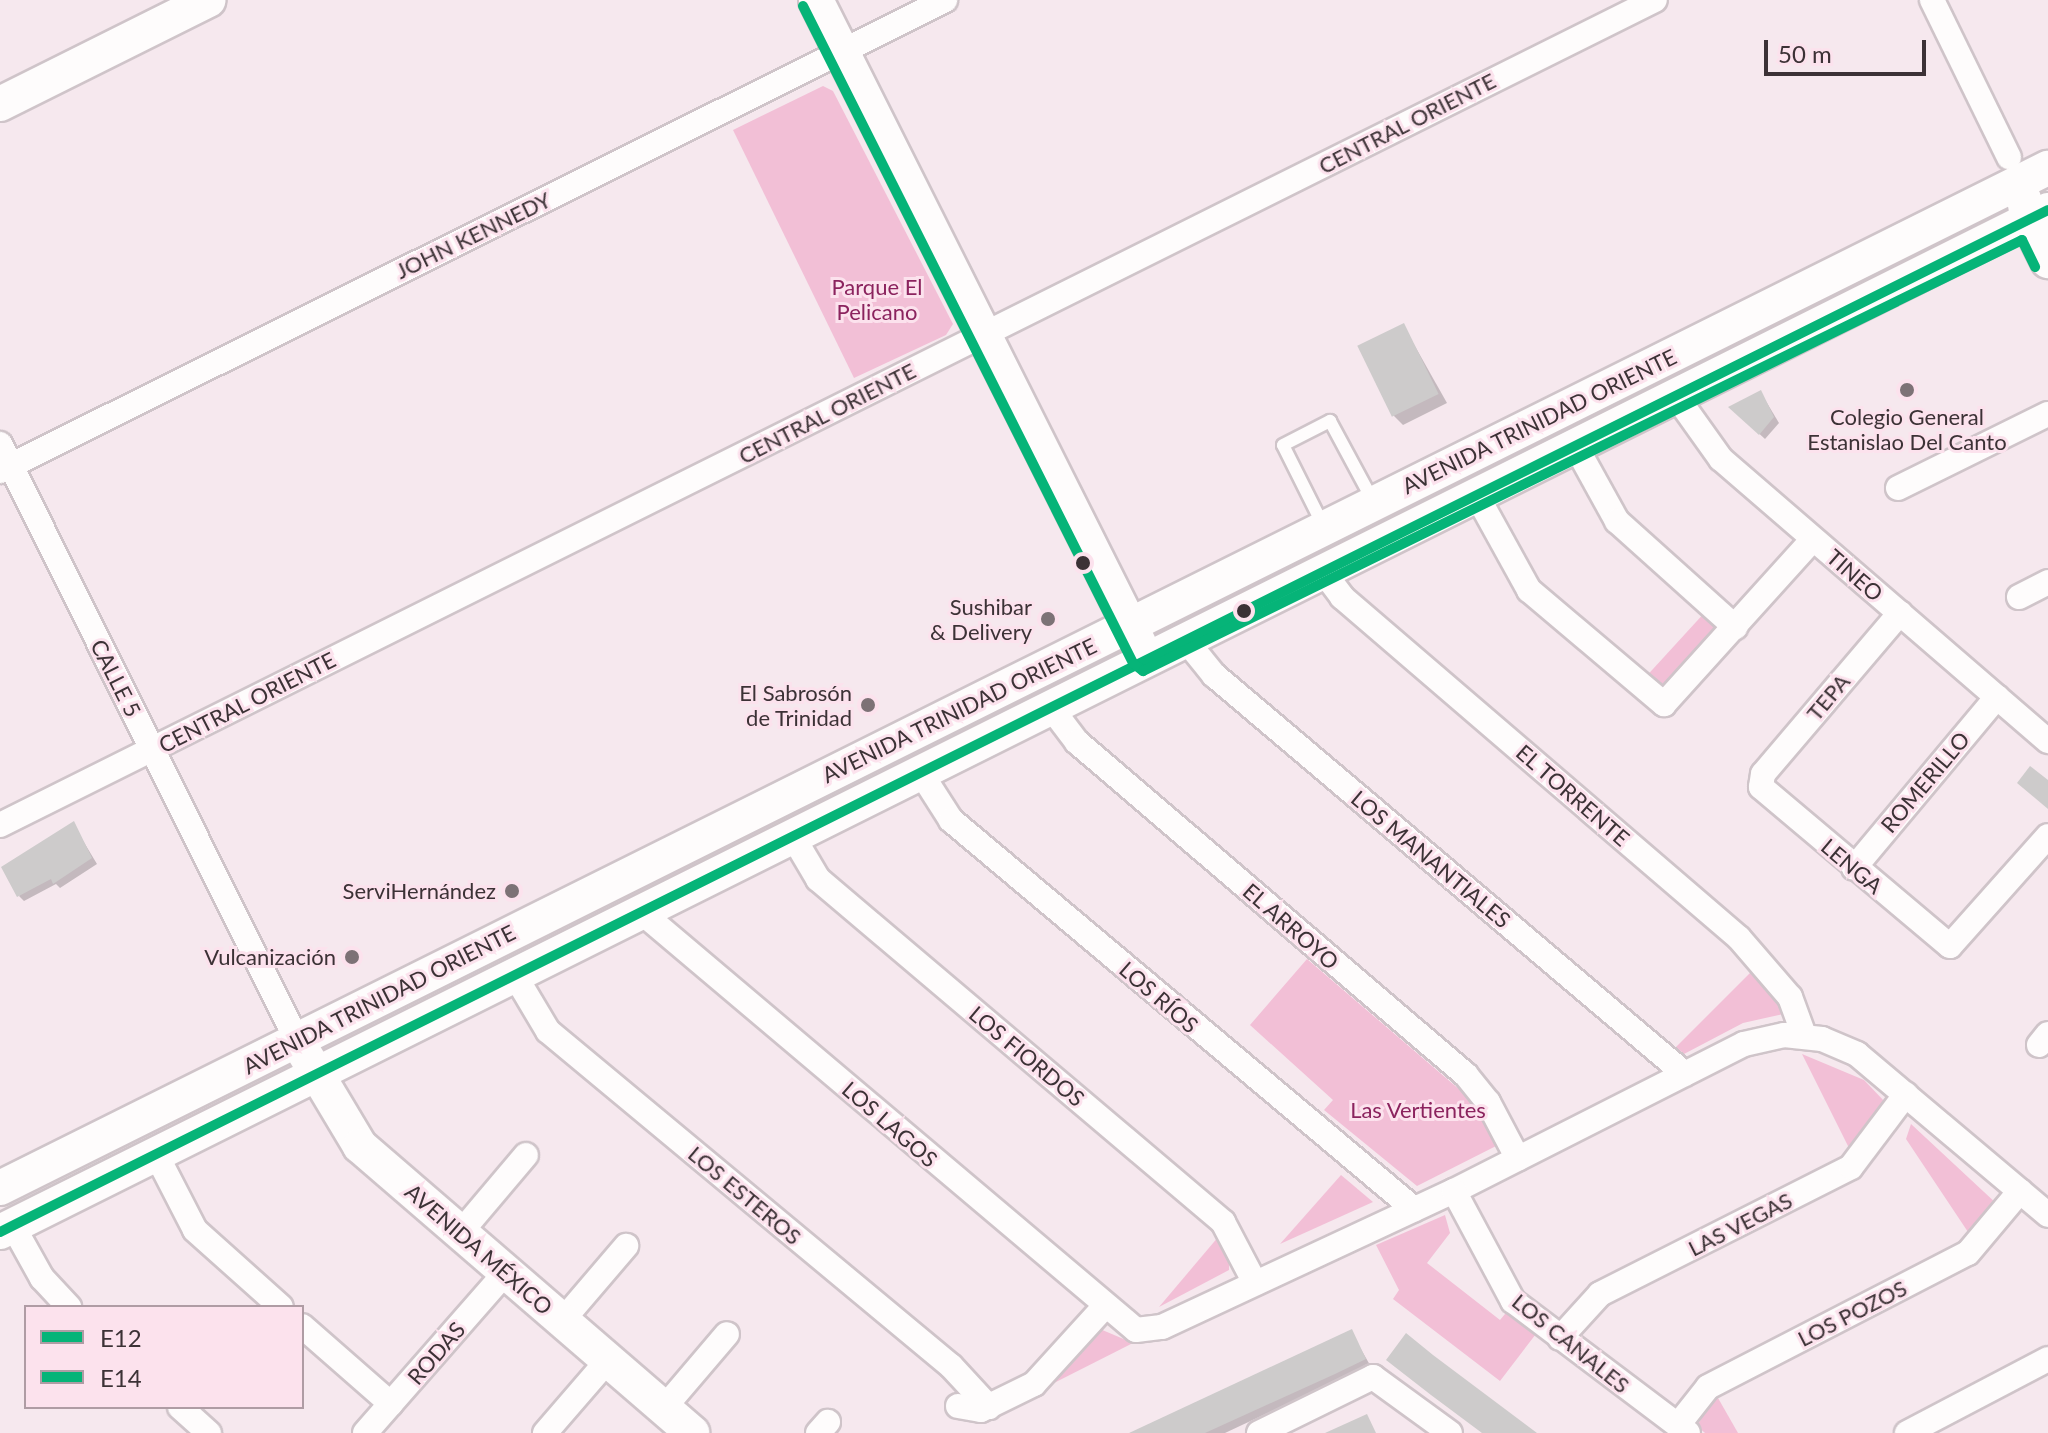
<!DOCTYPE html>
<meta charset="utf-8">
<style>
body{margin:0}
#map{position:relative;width:2048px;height:1433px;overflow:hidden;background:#f6e8ee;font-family:Lato,sans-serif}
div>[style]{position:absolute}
.green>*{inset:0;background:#f2bfd6}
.shadow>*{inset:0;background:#0003}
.building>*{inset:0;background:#cdcbcb;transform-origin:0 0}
.roads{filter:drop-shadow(2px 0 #cfc4c9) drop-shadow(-2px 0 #cfc4c9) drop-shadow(0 2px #cfc4c9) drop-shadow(0 -2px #cfc4c9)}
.lane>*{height:12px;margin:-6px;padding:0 6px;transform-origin:6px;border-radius:6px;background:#fefcfc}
.street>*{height:24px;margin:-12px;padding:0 12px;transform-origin:12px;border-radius:12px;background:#fefcfc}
.secondary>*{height:34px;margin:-17px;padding:0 17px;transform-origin:17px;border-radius:17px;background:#fefcfc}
.bus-1>*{height:10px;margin:-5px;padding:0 5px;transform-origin:5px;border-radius:5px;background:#06b478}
.bus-2>*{height:10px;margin:-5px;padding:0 5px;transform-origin:5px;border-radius:5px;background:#06b478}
.dots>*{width:22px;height:22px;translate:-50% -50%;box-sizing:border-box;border:4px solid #fce2ed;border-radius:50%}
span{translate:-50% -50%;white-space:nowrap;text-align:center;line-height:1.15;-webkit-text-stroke:6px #fce2ed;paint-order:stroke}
.street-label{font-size:22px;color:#3c3236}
.park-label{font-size:22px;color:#8b235e}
.poi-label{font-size:22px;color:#3c3236}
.right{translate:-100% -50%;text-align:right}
.legend{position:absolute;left:24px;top:1305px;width:280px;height:104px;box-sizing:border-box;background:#fce2ed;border:2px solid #af9ca4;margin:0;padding:10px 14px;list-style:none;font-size:24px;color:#3c3236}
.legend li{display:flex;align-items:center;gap:16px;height:40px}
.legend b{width:40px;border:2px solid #af9ca4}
.scale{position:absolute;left:1764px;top:40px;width:162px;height:36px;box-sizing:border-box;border:4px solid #3c3236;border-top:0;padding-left:10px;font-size:24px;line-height:28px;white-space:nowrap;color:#3c3236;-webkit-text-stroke:6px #fce2ed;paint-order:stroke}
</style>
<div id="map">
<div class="green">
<i style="clip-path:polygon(823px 86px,833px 91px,953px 324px,946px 335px,854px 378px,733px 130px)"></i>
<i style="clip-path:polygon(1707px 610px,1722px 625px,1670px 693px,1642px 681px)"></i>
<i style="clip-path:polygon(1307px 959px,1467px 1096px,1500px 1144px,1417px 1186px,1324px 1110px,1333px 1100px,1250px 1025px)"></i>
<i style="clip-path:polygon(1752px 971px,1792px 1012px,1743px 1023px,1684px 1054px,1676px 1047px)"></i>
<i style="clip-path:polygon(1802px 1054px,1864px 1080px,1885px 1102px,1852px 1154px)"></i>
<i style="clip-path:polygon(1911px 1124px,1998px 1205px,1972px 1238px,1906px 1139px)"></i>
<i style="clip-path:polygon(1341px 1175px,1373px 1202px,1280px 1244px)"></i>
<i style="clip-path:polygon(1445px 1215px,1450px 1233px,1427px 1263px,1500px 1320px,1510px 1308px,1539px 1330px,1500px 1381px,1393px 1299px,1399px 1290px,1376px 1245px)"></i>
<i style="clip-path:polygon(1219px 1236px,1229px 1258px,1229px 1270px,1159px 1307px)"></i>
<i style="clip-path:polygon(1100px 1329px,1133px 1343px,1050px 1385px)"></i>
<i style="clip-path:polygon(1718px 1398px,1738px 1433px,1705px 1433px,1697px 1426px,1711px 1401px)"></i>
</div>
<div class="shadow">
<i style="clip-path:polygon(1403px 325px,1447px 403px,1403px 425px,1394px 416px)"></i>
<i style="clip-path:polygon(1761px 393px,1779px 423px,1765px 439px,1731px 408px)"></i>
<i style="clip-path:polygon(73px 824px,97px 864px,60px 888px,56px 884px,24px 901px,19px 896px)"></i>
<i style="clip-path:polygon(1351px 1332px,1370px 1365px,1225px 1433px,1135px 1433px)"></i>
</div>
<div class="building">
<i style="left:1404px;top:323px;width:79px;height:52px;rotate:64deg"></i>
<i style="clip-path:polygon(1761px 390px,1774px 417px,1759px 435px,1728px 407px)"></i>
<i style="clip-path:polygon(2030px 766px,2048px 780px,2048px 809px,2017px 783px)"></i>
<i style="clip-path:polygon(74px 821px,92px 858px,53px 884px,51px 879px,17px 897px,1px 867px)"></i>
<i style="clip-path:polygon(1352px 1329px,1366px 1359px,1335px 1374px,1205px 1433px,1129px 1433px)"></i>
<i style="clip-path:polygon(1406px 1333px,1433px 1355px,1537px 1433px,1482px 1433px,1431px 1395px,1386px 1360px)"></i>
<i style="clip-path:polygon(1367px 1414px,1376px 1433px,1325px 1433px)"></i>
</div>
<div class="roads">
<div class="lane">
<i style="left:1323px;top:525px;width:89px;rotate:-116.6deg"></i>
<i style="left:1283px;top:445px;width:53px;rotate:-27.1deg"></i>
<i style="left:1330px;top:421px;width:91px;rotate:61.7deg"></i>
</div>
<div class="street">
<i style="left:1932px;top:0;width:175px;rotate:63.9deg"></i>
<i style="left:1676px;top:396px;width:77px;rotate:54.5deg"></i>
<i style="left:1721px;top:459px;width:432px;rotate:40.8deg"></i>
<i style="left:0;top:444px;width:666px;rotate:63.51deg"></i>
<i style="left:1575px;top:445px;width:87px;rotate:61.1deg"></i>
<i style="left:1617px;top:521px;width:159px;rotate:41.9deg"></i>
<i style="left:0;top:471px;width:1056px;rotate:-26.49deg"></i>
<i style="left:1898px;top:488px;width:167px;rotate:-26.3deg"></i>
<i style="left:1476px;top:494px;width:110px;rotate:61.1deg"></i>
<i style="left:1529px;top:590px;width:177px;rotate:40.2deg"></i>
<i style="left:1664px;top:704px;width:222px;rotate:-47.9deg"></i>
<i style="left:1322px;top:570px;width:34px;rotate:53deg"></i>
<i style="left:1342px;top:597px;width:523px;rotate:40.66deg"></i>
<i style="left:1739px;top:938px;width:78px;rotate:49.2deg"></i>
<i style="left:1790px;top:997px;width:40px;rotate:69.8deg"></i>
<i style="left:2019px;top:597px;width:33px;rotate:-27deg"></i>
<i style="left:1900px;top:613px;width:211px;rotate:130.4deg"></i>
<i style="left:1763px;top:774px;width:13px;rotate:99deg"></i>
<i style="left:1761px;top:787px;width:247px;rotate:40.1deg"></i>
<i style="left:1950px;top:946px;width:147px;rotate:-48.3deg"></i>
<i style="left:1184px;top:638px;width:48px;rotate:51deg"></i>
<i style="left:1214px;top:675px;width:617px;rotate:40.27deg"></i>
<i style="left:1049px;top:705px;width:46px;rotate:52.9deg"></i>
<i style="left:1077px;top:742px;width:512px;rotate:40.56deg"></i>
<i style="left:1466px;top:1075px;width:35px;rotate:51deg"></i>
<i style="left:1488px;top:1102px;width:64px;rotate:62.2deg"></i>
<i style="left:919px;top:770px;width:59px;rotate:57.4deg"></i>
<i style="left:951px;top:820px;width:605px;rotate:40.04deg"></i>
<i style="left:0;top:825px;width:1849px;rotate:-26.5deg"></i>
<i style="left:792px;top:835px;width:51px;rotate:59.4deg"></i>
<i style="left:818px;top:879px;width:531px;rotate:40.26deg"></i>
<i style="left:1223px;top:1222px;width:69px;rotate:62.3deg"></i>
<i style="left:1854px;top:868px;width:223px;rotate:-50.1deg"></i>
<i style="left:640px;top:911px;width:649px;rotate:40.19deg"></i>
<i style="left:1136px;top:1330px;width:26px;rotate:-7deg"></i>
<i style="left:1162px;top:1327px;width:322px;rotate:-25deg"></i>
<i style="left:1454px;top:1191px;width:325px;rotate:-26.9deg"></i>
<i style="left:1744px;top:1044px;width:41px;rotate:-12.7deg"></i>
<i style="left:1784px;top:1035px;width:38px;rotate:6deg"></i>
<i style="left:1822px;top:1039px;width:38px;rotate:23deg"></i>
<i style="left:1857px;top:1054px;width:250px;rotate:40.1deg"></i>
<i style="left:514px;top:974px;width:66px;rotate:59.2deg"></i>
<i style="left:548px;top:1031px;width:524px;rotate:39.74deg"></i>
<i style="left:951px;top:1366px;width:56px;rotate:47.2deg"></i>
<i style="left:2039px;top:1045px;width:14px;rotate:-51deg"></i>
<i style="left:156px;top:1154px;width:85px;rotate:62.8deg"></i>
<i style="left:195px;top:1230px;width:115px;rotate:41.8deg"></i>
<i style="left:1454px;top:1191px;width:125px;rotate:61.8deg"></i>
<i style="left:1513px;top:1301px;width:219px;rotate:37deg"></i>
<i style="left:13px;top:1226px;width:60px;rotate:60.9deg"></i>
<i style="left:42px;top:1278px;width:40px;rotate:47deg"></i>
<i style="left:460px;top:1233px;width:102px;rotate:-49.8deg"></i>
<i style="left:562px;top:1321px;width:99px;rotate:-49.5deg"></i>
<i style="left:302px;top:1326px;width:118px;rotate:41.2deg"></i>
<i style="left:1560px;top:1338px;width:59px;rotate:-47.7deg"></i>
<i style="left:1600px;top:1294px;width:281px;rotate:-26.8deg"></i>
<i style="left:1851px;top:1167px;width:91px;rotate:-53deg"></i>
<i style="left:958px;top:1406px;width:23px;rotate:10deg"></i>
<i style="left:981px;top:1410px;width:59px;rotate:-26.1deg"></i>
<i style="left:1034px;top:1384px;width:104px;rotate:-47.7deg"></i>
<i style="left:180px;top:1407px;width:39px;rotate:42deg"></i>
<i style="left:664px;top:1408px;width:97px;rotate:-49.6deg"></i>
<i style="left:1678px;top:1425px;width:48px;rotate:-51.7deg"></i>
<i style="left:1708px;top:1387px;width:292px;rotate:-27.3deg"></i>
<i style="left:1968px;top:1253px;width:81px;rotate:-50deg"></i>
<i style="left:365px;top:1433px;width:214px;rotate:-48.8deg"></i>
<i style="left:545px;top:1433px;width:96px;rotate:-49.2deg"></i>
<i style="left:818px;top:1433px;width:15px;rotate:-48deg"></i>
<i style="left:1259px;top:1433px;width:127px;rotate:-26.2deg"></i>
<i style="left:1373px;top:1377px;width:95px;rotate:36deg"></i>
<i style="left:1907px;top:1433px;width:159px;rotate:-27.7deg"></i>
</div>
<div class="secondary">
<i style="left:816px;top:0;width:720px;rotate:63.33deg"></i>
<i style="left:0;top:104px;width:233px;rotate:-26.5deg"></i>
<i style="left:2024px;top:199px;width:22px;rotate:80deg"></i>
<i style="left:2028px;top:221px;width:45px;rotate:63.4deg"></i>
<i style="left:305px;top:1054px;width:107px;rotate:59.1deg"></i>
<i style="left:360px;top:1146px;width:439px;rotate:40.8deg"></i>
<i style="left:0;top:1188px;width:2288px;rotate:-26.48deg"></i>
<i style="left:0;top:1232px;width:2289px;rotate:-26.52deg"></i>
</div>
</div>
<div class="bus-1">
<i style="left:0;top:1232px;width:2289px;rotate:-26.52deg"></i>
</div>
<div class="bus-2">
<i style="left:803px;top:6px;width:735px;rotate:63.33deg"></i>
<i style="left:1133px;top:663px;width:13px;rotate:39deg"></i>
<i style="left:1143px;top:671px;width:979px;rotate:-26.12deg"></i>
<i style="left:2022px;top:240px;width:30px;rotate:64deg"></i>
</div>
<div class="dots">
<i style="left:1907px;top:390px;background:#7d7276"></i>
<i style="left:1083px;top:563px;background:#3c3236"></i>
<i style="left:1244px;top:611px;background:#3c3236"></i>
<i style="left:1048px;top:619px;background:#7d7276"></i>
<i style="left:868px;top:705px;background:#7d7276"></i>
<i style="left:512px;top:891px;background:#7d7276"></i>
<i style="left:352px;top:957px;background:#7d7276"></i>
</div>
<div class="street-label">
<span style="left:1407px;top:123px;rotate:-27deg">CENTRAL ORIENTE</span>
<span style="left:473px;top:235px;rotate:-26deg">JOHN KENNEDY</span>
<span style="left:827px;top:413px;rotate:-27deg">CENTRAL ORIENTE</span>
<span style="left:1539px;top:421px;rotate:-26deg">AVENIDA TRINIDAD ORIENTE</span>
<span style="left:1855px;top:575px;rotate:41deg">TINEO</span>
<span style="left:116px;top:678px;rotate:63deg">CALLE 5</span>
<span style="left:1828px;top:697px;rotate:-50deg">TEPA</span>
<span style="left:247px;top:702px;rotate:-27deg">CENTRAL ORIENTE</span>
<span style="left:959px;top:710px;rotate:-26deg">AVENIDA TRINIDAD ORIENTE</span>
<span style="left:1925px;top:782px;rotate:-50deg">ROMERILLO</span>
<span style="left:1573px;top:795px;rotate:41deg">EL TORRENTE</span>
<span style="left:1431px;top:859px;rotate:40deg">LOS MANANTIALES</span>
<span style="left:1852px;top:866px;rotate:40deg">LENGA</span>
<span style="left:1291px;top:926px;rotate:41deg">EL ARROYO</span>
<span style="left:1159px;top:997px;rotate:41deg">LOS RÍOS</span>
<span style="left:379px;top:999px;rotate:-27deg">AVENIDA TRINIDAD ORIENTE</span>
<span style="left:1027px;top:1056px;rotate:40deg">LOS FIORDOS</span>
<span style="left:890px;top:1124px;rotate:41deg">LOS LAGOS</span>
<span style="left:745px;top:1195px;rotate:40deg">LOS ESTEROS</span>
<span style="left:1740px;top:1224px;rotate:-27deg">LAS VEGAS</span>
<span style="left:479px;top:1249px;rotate:41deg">AVENIDA MÉXICO</span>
<span style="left:1852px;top:1313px;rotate:-27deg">LOS POZOS</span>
<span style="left:1571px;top:1343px;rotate:39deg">LOS CANALES</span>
<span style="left:436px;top:1353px;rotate:-49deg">RODAS</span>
</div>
<div class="park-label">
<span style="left:877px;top:299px">Parque El<br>Pelicano</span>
<span style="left:1418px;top:1110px">Las Vertientes</span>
</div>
<div class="poi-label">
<span style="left:1907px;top:429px">Colegio General<br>Estanislao Del Canto</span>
<span class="right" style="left:1032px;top:619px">Sushibar<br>&amp; Delivery</span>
<span class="right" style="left:852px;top:705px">El Sabrosón<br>de Trinidad</span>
<span class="right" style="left:496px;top:891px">ServiHernández</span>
<span class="right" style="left:336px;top:957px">Vulcanización</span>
</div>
<ul class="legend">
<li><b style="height:10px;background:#06b478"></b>E12</li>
<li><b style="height:10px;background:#06b478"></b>E14</li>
</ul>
<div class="scale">50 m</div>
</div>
